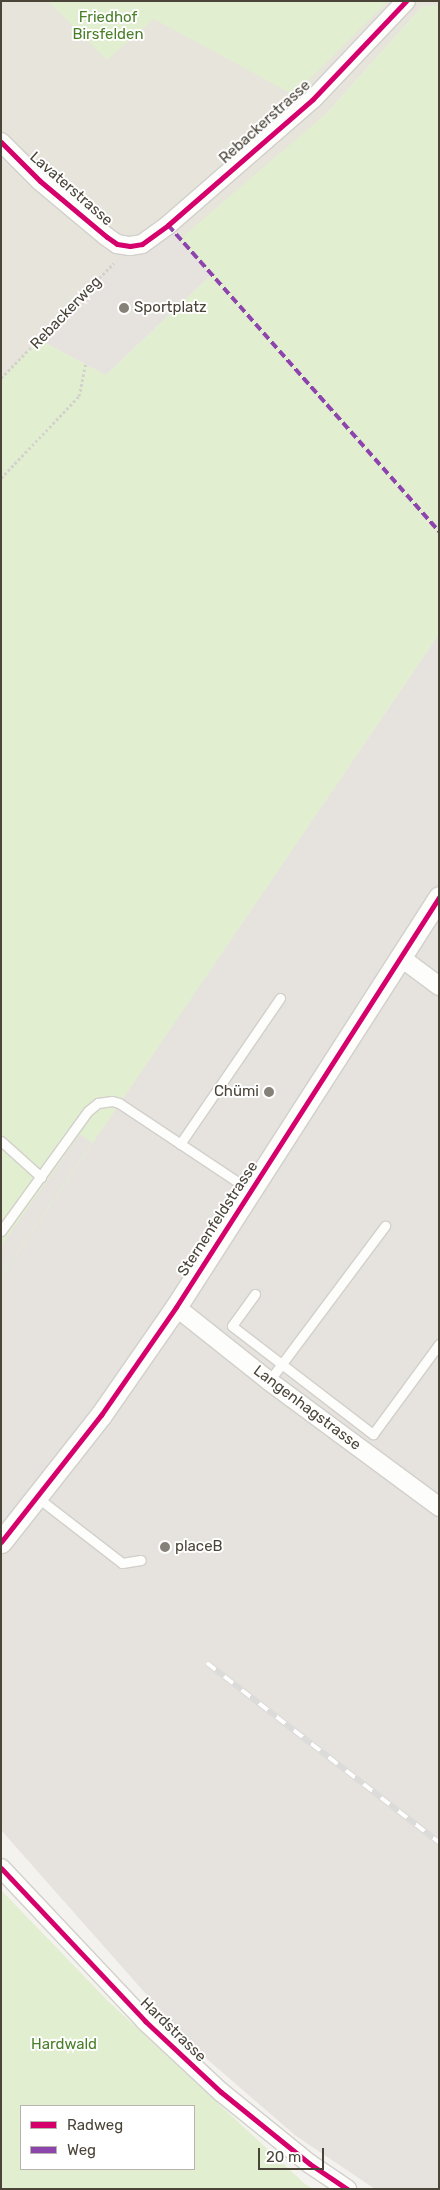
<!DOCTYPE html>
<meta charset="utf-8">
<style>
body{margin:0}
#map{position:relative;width:440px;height:2190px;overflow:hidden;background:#f4f2ee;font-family:Rubik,sans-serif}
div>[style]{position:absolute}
.residential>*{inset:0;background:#e7e4dc}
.industrial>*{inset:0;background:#e6e2de}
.green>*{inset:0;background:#e1eecf}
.parking>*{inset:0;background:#e6e3df}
.path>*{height:3px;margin-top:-1.5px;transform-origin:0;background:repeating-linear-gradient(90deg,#d3d2cc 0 2.5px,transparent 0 5px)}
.roads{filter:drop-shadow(1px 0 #d2d0cb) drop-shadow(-1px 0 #d2d0cb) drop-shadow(0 1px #d2d0cb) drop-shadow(0 -1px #d2d0cb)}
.service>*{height:9px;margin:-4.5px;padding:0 4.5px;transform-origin:4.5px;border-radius:4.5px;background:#fdfdfc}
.minor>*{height:18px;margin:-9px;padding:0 9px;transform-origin:9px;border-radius:9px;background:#fdfdfc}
.tertiary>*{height:21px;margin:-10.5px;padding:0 10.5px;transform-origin:10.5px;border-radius:10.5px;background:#fdfdfc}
.rail>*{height:5.5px;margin-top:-2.75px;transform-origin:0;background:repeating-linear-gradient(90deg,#fff 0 11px,#dbdbda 0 22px);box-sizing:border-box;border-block:1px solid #dbdbda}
.quiet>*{height:4px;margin-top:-2px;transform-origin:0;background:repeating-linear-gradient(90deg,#8e44ad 0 8px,transparent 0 12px)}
.cycleway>*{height:5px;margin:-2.5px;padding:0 2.5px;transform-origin:2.5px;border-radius:2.5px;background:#d6006c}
.dots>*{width:14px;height:14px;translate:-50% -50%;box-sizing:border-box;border:2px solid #fff;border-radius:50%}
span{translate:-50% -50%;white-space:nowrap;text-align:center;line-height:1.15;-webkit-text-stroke:4px #fff;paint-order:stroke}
.park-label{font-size:15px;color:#4a7f2a}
.street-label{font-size:15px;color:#4b4439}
.poi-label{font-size:15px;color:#4b4439}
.left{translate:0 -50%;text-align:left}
.right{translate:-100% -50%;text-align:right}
.frame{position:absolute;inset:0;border:2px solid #4b4439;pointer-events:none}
.legend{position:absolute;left:20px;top:2105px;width:175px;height:65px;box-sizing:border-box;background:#fff;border:1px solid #b7b4b0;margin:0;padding:6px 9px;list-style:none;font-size:15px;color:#4b4439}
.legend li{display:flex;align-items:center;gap:10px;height:25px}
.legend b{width:25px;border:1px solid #b7b4b0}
.scale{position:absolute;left:258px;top:2148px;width:66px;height:22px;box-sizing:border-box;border:2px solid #4b4439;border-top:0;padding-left:6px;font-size:15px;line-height:18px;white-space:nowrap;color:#4b4439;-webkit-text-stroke:4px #fff;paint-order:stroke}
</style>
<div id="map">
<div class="residential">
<i style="clip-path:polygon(1px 1px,439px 1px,439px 8px,435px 5px,422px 7px,327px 113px,106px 375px,41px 340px,1px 378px)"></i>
</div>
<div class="industrial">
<i style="clip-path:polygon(439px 634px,439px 2189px,375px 2189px,296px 2136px,192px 2046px,1px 1830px,1px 1277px)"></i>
</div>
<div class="green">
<i style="clip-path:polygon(48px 1px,388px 1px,294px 95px,154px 19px,107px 60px)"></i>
<i style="clip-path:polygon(435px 5px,439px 8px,439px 634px,1px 1278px,1px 378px,40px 340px,106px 375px,211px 275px,180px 239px,327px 113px,422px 7px)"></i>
<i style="clip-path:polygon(evenodd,1px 1890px,108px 2001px,305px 2184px,313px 2189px,1px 2189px,1px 1890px,194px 2106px,194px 2169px,21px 2169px,21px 2106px,194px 2106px)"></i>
</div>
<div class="parking">
<i style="clip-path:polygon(168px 225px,211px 275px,106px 375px,40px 340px,130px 246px)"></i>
<i style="clip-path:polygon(80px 1134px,92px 1143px,1px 1277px,1px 1246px)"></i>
</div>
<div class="path">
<i style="left:1px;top:378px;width:161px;rotate:-45.5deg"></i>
<i style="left:1px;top:478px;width:113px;rotate:-46.4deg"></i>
<i style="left:79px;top:396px;width:33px;rotate:-78deg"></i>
</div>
<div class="roads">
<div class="service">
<i style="left:1px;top:1141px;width:54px;rotate:42deg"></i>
<i style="left:180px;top:1144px;width:177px;rotate:-55.6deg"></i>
<i style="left:1px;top:1231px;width:148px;rotate:-54.1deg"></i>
<i style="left:88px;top:1111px;width:13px;rotate:-39deg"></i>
<i style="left:98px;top:1103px;width:14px;rotate:-8deg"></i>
<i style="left:112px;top:1101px;width:7px;rotate:16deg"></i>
<i style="left:119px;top:1103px;width:157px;rotate:33.6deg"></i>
<i style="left:255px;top:1294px;width:39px;rotate:126deg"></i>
<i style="left:232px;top:1326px;width:178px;rotate:37.5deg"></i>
<i style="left:373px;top:1434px;width:112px;rotate:-53.7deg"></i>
<i style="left:269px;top:1381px;width:194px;rotate:-53.2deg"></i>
<i style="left:38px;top:1498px;width:106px;rotate:37.7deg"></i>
<i style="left:122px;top:1563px;width:19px;rotate:-9deg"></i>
</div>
<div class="minor">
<i style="left:1px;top:142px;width:55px;rotate:45deg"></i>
<i style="left:40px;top:181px;width:87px;rotate:39.9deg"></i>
<i style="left:107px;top:237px;width:12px;rotate:35deg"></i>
<i style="left:117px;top:244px;width:13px;rotate:9deg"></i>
<i style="left:130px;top:246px;width:12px;rotate:-9deg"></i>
<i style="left:142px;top:244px;width:32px;rotate:-36deg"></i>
<i style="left:168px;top:225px;width:192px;rotate:-41deg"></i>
<i style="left:313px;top:99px;width:135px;rotate:-46.5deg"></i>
<i style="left:400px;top:957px;width:49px;rotate:36.6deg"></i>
<i style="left:176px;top:1307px;width:119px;rotate:38.5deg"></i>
<i style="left:269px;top:1381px;width:212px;rotate:36.5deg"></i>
<i style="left:1px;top:1868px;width:210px;rotate:46.7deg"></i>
<i style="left:145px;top:2021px;width:104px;rotate:43.1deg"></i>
<i style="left:221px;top:2092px;width:114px;rotate:39deg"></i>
<i style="left:310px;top:2164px;width:45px;rotate:34deg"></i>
</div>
<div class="tertiary">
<i style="left:1px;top:1542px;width:162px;rotate:-51.8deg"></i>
<i style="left:101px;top:1415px;width:131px;rotate:-55.2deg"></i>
<i style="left:176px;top:1307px;width:487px;rotate:-57.3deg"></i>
</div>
</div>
<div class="rail">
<i style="left:207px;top:1663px;width:293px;rotate:37.7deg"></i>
</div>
<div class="quiet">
<i style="left:168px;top:225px;width:409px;rotate:48.5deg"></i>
</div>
<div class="cycleway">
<i style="left:1px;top:142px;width:55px;rotate:45deg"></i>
<i style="left:40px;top:181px;width:87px;rotate:39.9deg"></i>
<i style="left:107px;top:237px;width:12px;rotate:35deg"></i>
<i style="left:117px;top:244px;width:13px;rotate:9deg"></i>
<i style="left:130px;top:246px;width:12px;rotate:-9deg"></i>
<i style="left:142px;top:244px;width:32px;rotate:-36deg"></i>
<i style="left:168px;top:225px;width:192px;rotate:-41deg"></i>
<i style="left:313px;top:99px;width:135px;rotate:-46.5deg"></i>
<i style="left:1px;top:1542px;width:162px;rotate:-51.8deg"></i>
<i style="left:101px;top:1415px;width:131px;rotate:-55.2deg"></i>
<i style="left:176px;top:1307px;width:487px;rotate:-57.3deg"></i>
<i style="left:1px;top:1868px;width:210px;rotate:46.7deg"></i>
<i style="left:145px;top:2021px;width:104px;rotate:43.1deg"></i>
<i style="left:221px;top:2092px;width:114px;rotate:39deg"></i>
<i style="left:310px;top:2164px;width:45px;rotate:34deg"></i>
</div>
<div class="dots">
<i style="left:124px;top:308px;background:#868178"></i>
<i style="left:269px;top:1092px;background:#868178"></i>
<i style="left:165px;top:1547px;background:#868178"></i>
</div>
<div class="park-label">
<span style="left:108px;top:26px">Friedhof<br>Birsfelden</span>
<span style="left:64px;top:2045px">Hardwald</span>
</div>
<div class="street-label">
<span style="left:265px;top:122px;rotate:-42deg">Rebackerstrasse</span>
<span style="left:71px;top:189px;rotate:41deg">Lavaterstrasse</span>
<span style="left:66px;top:313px;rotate:-46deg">Rebackerweg</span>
<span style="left:218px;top:1219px;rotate:-57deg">Sternenfeldstrasse</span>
<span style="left:307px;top:1408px;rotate:37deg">Langenhagstrasse</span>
<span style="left:173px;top:2030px;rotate:44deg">Hardstrasse</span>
</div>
<div class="poi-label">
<span class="left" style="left:134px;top:308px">Sportplatz</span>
<span class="right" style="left:259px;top:1092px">Chümi</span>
<span class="left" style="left:175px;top:1547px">placeB</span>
</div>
<div class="frame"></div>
<ul class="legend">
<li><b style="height:6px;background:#d6006c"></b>Radweg</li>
<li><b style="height:6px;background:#8e44ad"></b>Weg</li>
</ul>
<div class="scale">20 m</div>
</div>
